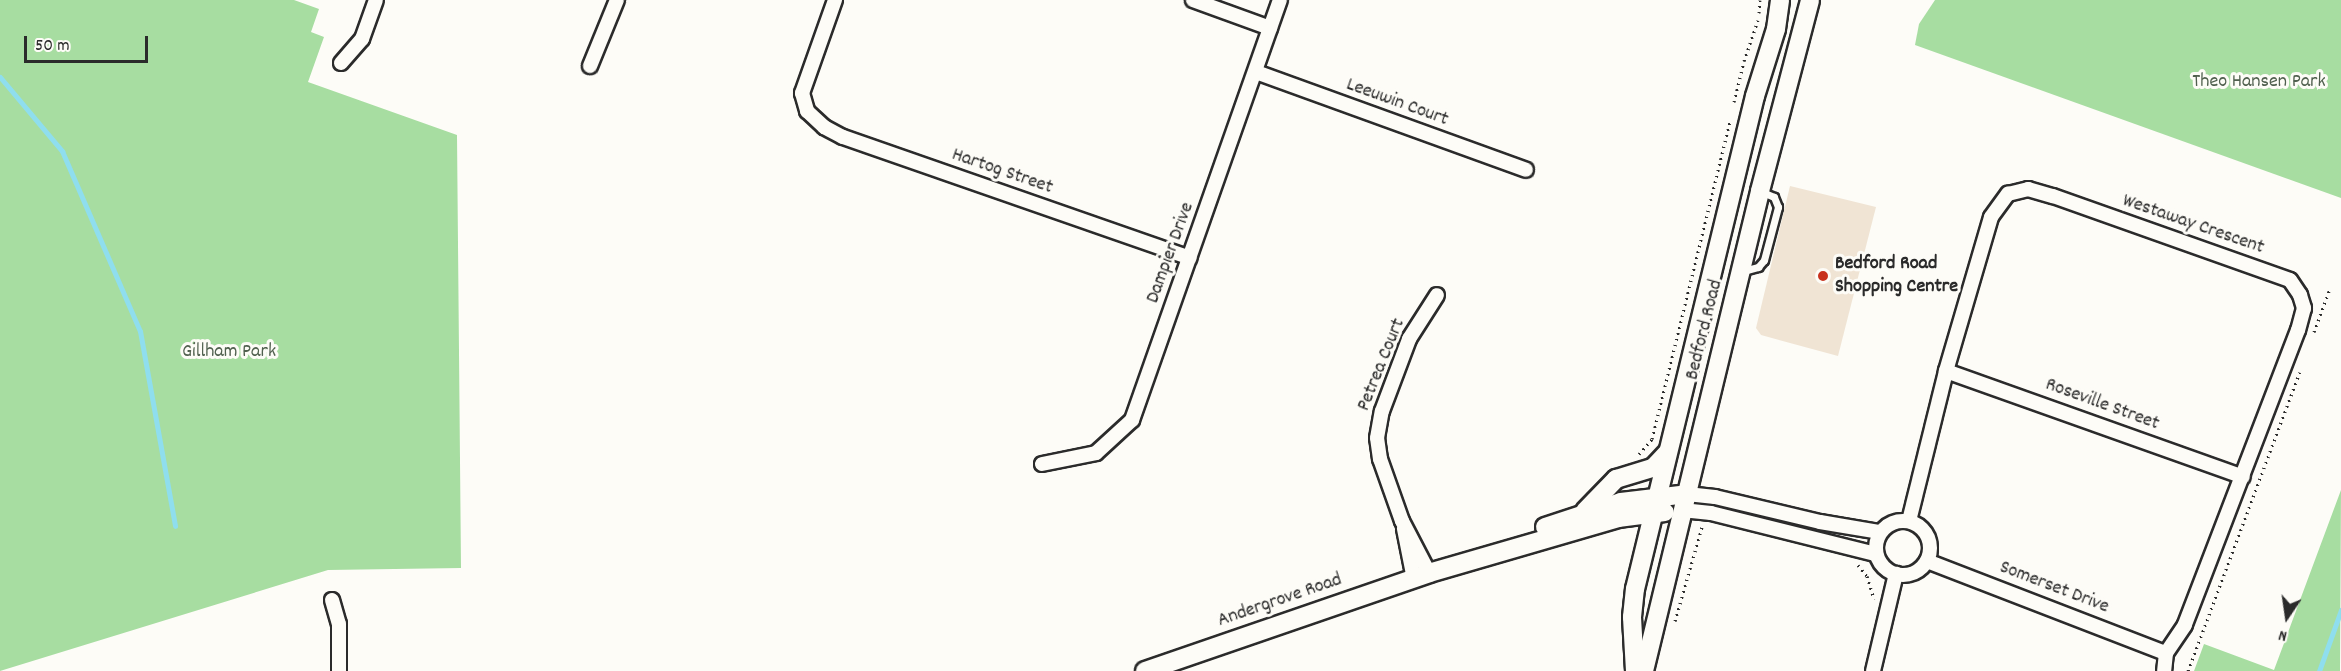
<!DOCTYPE html>
<style>
body{margin:0}
#map{position:relative;width:2341px;height:671px;overflow:hidden;background:#fdfcf7;font-family:Dekko,sans-serif}
div>[style]{position:absolute}
.built>*{inset:0;background:#f0e4d4}
.green>*{inset:0;background:#a7dda1}
.stream>*{height:5px;margin:-2.5px;padding:0 2.5px;transform-origin:2.5px;border-radius:2.5px;background:#8fdeee}
.path>*{height:3px;margin-top:-1.5px;transform-origin:0;background:repeating-linear-gradient(90deg,#2b2b2b 0 1.5px,transparent 0 6px)}
.roads{filter:drop-shadow(2px 0 #2b2b2b) drop-shadow(-2px 0 #2b2b2b) drop-shadow(0 2px #2b2b2b) drop-shadow(0 -2px #2b2b2b)}
.service>*{height:7px;margin:-3.5px;padding:0 3.5px;transform-origin:3.5px;border-radius:3.5px;background:#fdfcf7}
.minor>*{height:14px;margin:-7px;padding:0 7px;transform-origin:7px;border-radius:7px;background:#fdfcf7}
.minor>.ring{margin:-7px;padding:0;box-sizing:content-box;background:none;border:14px solid #fdfcf7;border-radius:50%}
.tertiary>*{height:18px;margin:-9px;padding:0 9px;transform-origin:9px;border-radius:9px;background:#fdfcf7}
.dots>*{width:16px;height:16px;translate:-50% -50%;box-sizing:border-box;border:3px solid #fdfcf7;border-radius:50%}
span{translate:-50% -50%;white-space:nowrap;text-align:center;line-height:1.15;-webkit-text-stroke:6px #fdfcf7;paint-order:stroke}
.park-label{font-size:20px;color:#50604e}
.street-label{font-size:20px;color:#2b2b2b}
.poi-label{font-size:20px;color:#2b2b2b;font-weight:700}
.left{translate:0 -50%;text-align:left}
.north{position:absolute;left:2257px;top:587px;width:60px;height:60px;-webkit-text-stroke:4px #fdfcf7;paint-order:stroke;rotate:193deg;font-size:16px;font-weight:700;line-height:24px;text-align:center;color:#2b2b2b}
.north::after{content:'';display:block;margin:auto;width:21px;height:27px;background:#2b2b2b;clip-path:polygon(50% 0,100% 100%,50% 72%,0 100%)}
.scale{position:absolute;left:24px;top:36px;width:124px;height:27px;box-sizing:border-box;border:3px solid #2b2b2b;border-top:0;padding-left:8px;font-size:18px;line-height:21px;white-space:nowrap;color:#2b2b2b;-webkit-text-stroke:4px #fdfcf7;paint-order:stroke}
</style>
<div id="map">
<div class="built">
<i style="clip-path:polygon(1790px 186px,1876px 207px,1838px 356px,1761px 335px,1756px 328px)"></i>
</div>
<div class="green">
<i style="clip-path:polygon(0 0,294px 0,319px 9px,311px 32px,324px 37px,308px 82px,457px 135px,461px 568px,328px 570px,0 671px)"></i>
<i style="clip-path:polygon(1935px 0,2341px 0,2341px 198px,1915px 45px,1919px 24px)"></i>
<i style="clip-path:polygon(2341px 490px,2340px 671px,2194px 671px,2204px 644px,2274px 670px)"></i>
</div>
<div class="stream">
<i style="left:0;top:77px;width:97px;rotate:50deg"></i>
<i style="left:62px;top:151px;width:196px;rotate:66.6deg"></i>
<i style="left:140px;top:331px;width:198px;rotate:79.8deg"></i>
<i style="left:2319px;top:671px;width:65px;rotate:-70.2deg"></i>
</div>
<div class="path">
<i style="left:1759px;top:13px;width:13px;rotate:-86deg"></i>
<i style="left:1734px;top:102px;width:42px;rotate:-76.3deg"></i>
<i style="left:1744px;top:61px;width:43px;rotate:-71.1deg"></i>
<i style="left:2314px;top:332px;width:44px;rotate:-69.9deg"></i>
<i style="left:1639px;top:454px;width:20px;rotate:-49deg"></i>
<i style="left:1652px;top:439px;width:327px;rotate:-76.2deg"></i>
<i style="left:1858px;top:565px;width:14px;rotate:51deg"></i>
<i style="left:1867px;top:576px;width:24px;rotate:73deg"></i>
<i style="left:1675px;top:621px;width:98px;rotate:-74deg"></i>
<i style="left:2188px;top:671px;width:319px;rotate:-69.5deg"></i>
</div>
<div class="roads">
<div class="service">
<i style="left:1743px;top:271px;width:16px;rotate:-15deg"></i>
<i style="left:1758px;top:267px;width:9px;rotate:-49deg"></i>
<i style="left:1764px;top:260px;width:55px;rotate:-75.2deg"></i>
<i style="left:1778px;top:207px;width:11px;rotate:-112deg"></i>
<i style="left:1774px;top:197px;width:15px;rotate:-157deg"></i>
</div>
<div class="minor">
<i style="left:835px;top:0;width:99px;rotate:109.5deg"></i>
<i style="left:802px;top:93px;width:19px;rotate:74deg"></i>
<i style="left:807px;top:111px;width:23px;rotate:43deg"></i>
<i style="left:824px;top:127px;width:21px;rotate:28deg"></i>
<i style="left:843px;top:137px;width:367px;rotate:19.2deg"></i>
<i style="left:1193px;top:0;width:82px;rotate:20deg"></i>
<i style="left:341px;top:63px;width:32px;rotate:-49deg"></i>
<i style="left:362px;top:39px;width:41px;rotate:-70.3deg"></i>
<i style="left:590px;top:66px;width:71px;rotate:-67.8deg"></i>
<i style="left:1256px;top:72px;width:287px;rotate:19.9deg"></i>
<i style="left:1946px;top:371px;width:315px;rotate:19.6deg"></i>
<i style="left:1042px;top:464px;width:55px;rotate:-11.5deg"></i>
<i style="left:1096px;top:453px;width:49px;rotate:-42.5deg"></i>
<i style="left:1132px;top:420px;width:445px;rotate:-70.6deg"></i>
<i style="left:1687px;top:494px;width:28px;rotate:6deg"></i>
<i style="left:1715px;top:497px;width:108px;rotate:13.4deg"></i>
<i style="left:1820px;top:522px;width:61px;rotate:9.5deg"></i>
<i style="left:1682px;top:510px;width:29px;rotate:6deg"></i>
<i style="left:1711px;top:513px;width:170px;rotate:14deg"></i>
<i class="ring" style="left:1876px;top:521px;width:40px;height:40px"></i>
<i style="left:1909px;top:521px;width:154px;rotate:-76.1deg"></i>
<i style="left:1946px;top:371px;width:160px;rotate:-73.7deg"></i>
<i style="left:1991px;top:217px;width:29px;rotate:-54deg"></i>
<i style="left:2008px;top:194px;width:21px;rotate:-14deg"></i>
<i style="left:2028px;top:189px;width:26px;rotate:16deg"></i>
<i style="left:2053px;top:196px;width:251px;rotate:19.5deg"></i>
<i style="left:2290px;top:280px;width:18px;rotate:56deg"></i>
<i style="left:2300px;top:295px;width:14px;rotate:73deg"></i>
<i style="left:2304px;top:308px;width:23px;rotate:105deg"></i>
<i style="left:2298px;top:330px;width:316px;rotate:111deg"></i>
<i style="left:2185px;top:625px;width:34px;rotate:124deg"></i>
<i style="left:2166px;top:653px;width:18px;rotate:96deg"></i>
<i style="left:1404px;top:529px;width:51px;rotate:78.7deg"></i>
<i style="left:1927px;top:561px;width:256px;rotate:21.1deg"></i>
<i style="left:1429px;top:573px;width:59px;rotate:-117.4deg"></i>
<i style="left:1402px;top:521px;width:66px;rotate:-109.5deg"></i>
<i style="left:1380px;top:459px;width:21px;rotate:-98deg"></i>
<i style="left:1377px;top:438px;width:27px;rotate:-80deg"></i>
<i style="left:1382px;top:411px;width:77px;rotate:-69.4deg"></i>
<i style="left:1409px;top:339px;width:52px;rotate:-57.5deg"></i>
<i style="left:332px;top:600px;width:25px;rotate:74deg"></i>
<i style="left:339px;top:624px;width:47px;rotate:90deg"></i>
<i style="left:1873px;top:671px;width:100px;rotate:-76.7deg"></i>
</div>
<div class="tertiary">
<i style="left:1585px;top:511px;width:45px;rotate:-45.9deg"></i>
<i style="left:1616px;top:479px;width:39px;rotate:-17deg"></i>
<i style="left:1653px;top:468px;width:21px;rotate:-47deg"></i>
<i style="left:1545px;top:527px;width:80px;rotate:-18.2deg"></i>
<i style="left:1621px;top:502px;width:66px;rotate:-6.9deg"></i>
<i style="left:1145px;top:671px;width:300px;rotate:-19deg"></i>
<i style="left:1429px;top:573px;width:197px;rotate:-16.2deg"></i>
<i style="left:1618px;top:518px;width:47px;rotate:-7.3deg"></i>
<i style="left:1635px;top:671px;width:54px;rotate:-93.2deg"></i>
<i style="left:1632px;top:617px;width:28px;rotate:-84deg"></i>
<i style="left:1635px;top:589px;width:507px;rotate:-76.32deg"></i>
<i style="left:1755px;top:96px;width:70px;rotate:-72.6deg"></i>
<i style="left:1776px;top:29px;width:29px;rotate:-82deg"></i>
<i style="left:1644px;top:671px;width:494px;rotate:-76.4deg"></i>
<i style="left:1760px;top:191px;width:197px;rotate:-75.3deg"></i>
</div>
</div>
<div class="dots">
<i style="left:1823px;top:276px;background:#c8321e"></i>
</div>
<div class="park-label">
<span style="left:2259px;top:82px">Theo Hansen Park</span>
<span style="left:229px;top:352px">Gillham Park</span>
</div>
<div class="street-label">
<span style="left:1397px;top:103px;rotate:20deg">Leeuwin Court</span>
<span style="left:1002px;top:172px;rotate:19deg">Hartog Street</span>
<span style="left:2193px;top:225px;rotate:19deg">Westaway Crescent</span>
<span style="left:1171px;top:253px;rotate:-70deg">Dampier Drive</span>
<span style="left:1705px;top:330px;rotate:-76deg">Bedford Road</span>
<span style="left:1382px;top:365px;rotate:-68deg">Petrea Court</span>
<span style="left:2102px;top:405px;rotate:20deg">Roseville Street</span>
<span style="left:2054px;top:588px;rotate:21deg">Somerset Drive</span>
<span style="left:1280px;top:601px;rotate:-19deg">Andergrove Road</span>
</div>
<div class="poi-label">
<span class="left" style="left:1835px;top:276px">Bedford Road<br>Shopping Centre</span>
</div>
<div class="north">N</div>
<div class="scale">50 m</div>
</div>
